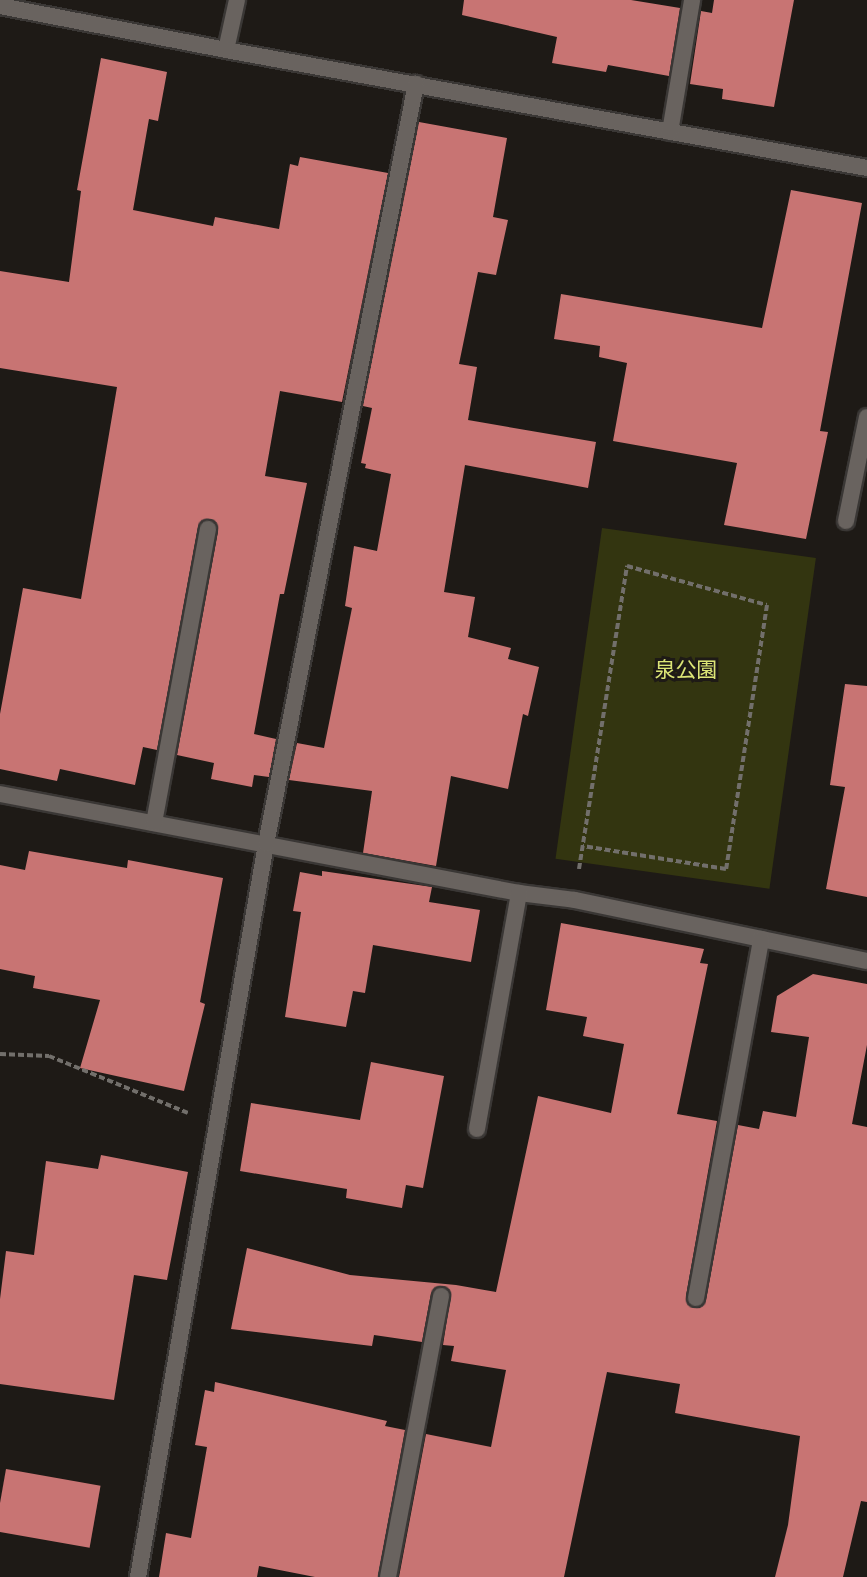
<!DOCTYPE html>
<meta charset="utf-8">
<style>
body{margin:0}
#map{position:relative;width:867px;height:1577px;overflow:hidden;background:#1e1a16;font-family:"Sofia Sans Condensed","Noto Sans JP",sans-serif}
div>[style]{position:absolute}
.green>*{inset:0;background:#333510;transform-origin:0 0}
.building>*{inset:0;background:#c87473;transform-origin:0 0}
.path>*{height:4px;margin-top:-2px;transform-origin:0;background:repeating-linear-gradient(90deg,#726f6b 0 6px,transparent 0 9px)}
.roads{filter:drop-shadow(2px 0 #3a3735) drop-shadow(-2px 0 #3a3735) drop-shadow(0 2px #3a3735) drop-shadow(0 -2px #3a3735)}
.minor>*{height:16px;margin:-8px;padding:0 8px;transform-origin:8px;border-radius:8px;background:#69635f}
span{translate:-50% -50%;white-space:nowrap;text-align:center;line-height:1.15;-webkit-text-stroke:6px #1e1a16;paint-order:stroke}
.park-label{font-size:21px;color:#dce576}
</style>
<div id="map">
<div class="green">
<i style="left:602px;top:528px;width:216px;height:334px;rotate:8deg"></i>
</div>
<div class="building">
<i style="clip-path:polygon(464px 0,631px 0,680px 8px,669px 76px,608px 65px,606px 72px,552px 63px,557px 37px,462px 15px)"></i>
<i style="clip-path:polygon(714px 0,794px 0,774px 107px,722px 99px,723px 89px,690px 84px,701px 11px,712px 13px)"></i>
<i style="clip-path:polygon(101px 58px,167px 72px,158px 121px,149px 119px,133px 210px,213px 226px,215px 217px,279px 229px,290px 164px,298px 166px,300px 157px,388px 173px,342px 402px,280px 391px,265px 476px,307px 483px,284px 594px,280px 594px,254px 734px,276px 739px,269px 777px,254px 775px,252px 787px,211px 779px,214px 763px,177px 755px,218px 531px,215px 521px,209px 519px,198px 527px,157px 750px,143px 747px,135px 785px,60px 769px,57px 781px,0 769px,0 714px,23px 588px,81px 599px,117px 387px,0 368px,0 271px,69px 282px,81px 191px,77px 190px)"></i>
<i style="clip-path:polygon(419px 122px,507px 138px,493px 217px,508px 220px,496px 275px,478px 272px,459px 364px,477px 367px,468px 420px,596px 442px,588px 488px,465px 465px,444px 592px,475px 597px,468px 637px,511px 648px,508px 659px,539px 667px,528px 716px,523px 714px,508px 789px,451px 776px,436px 866px,363px 853px,372px 791px,289px 780px,297px 743px,324px 748px,352px 608px,345px 606px,354px 546px,377px 551px,391px 474px,365px 468px,366px 464px,361px 463px,372px 408px,363px 406px)"></i>
<i style="clip-path:polygon(791px 190px,862px 203px,820px 431px,828px 432px,806px 539px,724px 525px,737px 463px,613px 441px,627px 363px,599px 357px,600px 346px,554px 339px,561px 294px,762px 328px)"></i>
<i style="clip-path:polygon(845px 684px,867px 686px,867px 897px,826px 889px,845px 787px,830px 785px)"></i>
<i style="clip-path:polygon(29px 851px,127px 868px,128px 860px,223px 878px,200px 1002px,205px 1004px,184px 1091px,80px 1068px,100px 1000px,33px 988px,35px 976px,0 969px,0 865px,25px 870px)"></i>
<i style="clip-path:polygon(322px 871px,432px 887px,429px 902px,480px 910px,471px 962px,373px 945px,365px 993px,353px 991px,346px 1027px,285px 1017px,301px 912px,293px 911px,300px 872px,322px 876px)"></i>
<i style="clip-path:polygon(561px 923px,704px 949px,700px 963px,708px 964px,677px 1114px,717px 1121px,686px 1296px,694px 1308px,700px 1308px,706px 1300px,738px 1125px,759px 1129px,763px 1111px,796px 1117px,809px 1037px,771px 1032px,777px 996px,813px 974px,867px 984px,867px 1045px,852px 1124px,867px 1127px,867px 1502px,861px 1501px,843px 1577px,775px 1577px,788px 1525px,800px 1436px,675px 1413px,680px 1384px,607px 1372px,564px 1577px,399px 1577px,426px 1434px,491px 1447px,506px 1370px,451px 1361px,454px 1346px,443px 1345px,451px 1293px,442px 1286px,431px 1293px,422px 1342px,374px 1335px,372px 1346px,231px 1329px,247px 1248px,350px 1275px,456px 1285px,496px 1292px,538px 1096px,611px 1113px,624px 1044px,583px 1036px,587px 1017px,546px 1010px)"></i>
<i style="clip-path:polygon(371px 1062px,444px 1076px,423px 1188px,406px 1185px,402px 1208px,346px 1198px,347px 1189px,240px 1171px,251px 1103px,360px 1120px)"></i>
<i style="clip-path:polygon(101px 1155px,188px 1172px,167px 1280px,134px 1275px,114px 1400px,0 1384px,0 1299px,6px 1251px,34px 1255px,46px 1161px,98px 1169px)"></i>
<i style="clip-path:polygon(215px 1382px,387px 1421px,385px 1426px,405px 1430px,378px 1577px,315px 1577px,259px 1566px,257px 1577px,159px 1577px,166px 1533px,191px 1538px,207px 1447px,195px 1445px,205px 1390px,214px 1392px)"></i>
<i style="left:6px;top:1469px;width:96px;height:63px;rotate:10deg"></i>
</div>
<div class="path">
<i style="left:579px;top:869px;width:307px;rotate:-81deg"></i>
<i style="left:627px;top:566px;width:145px;rotate:15.6deg"></i>
<i style="left:767px;top:605px;width:267px;rotate:98.8deg"></i>
<i style="left:726px;top:869px;width:145px;rotate:-170.9deg"></i>
<i style="left:0;top:1054px;width:49px;rotate:2.3deg"></i>
<i style="left:49px;top:1056px;width:150px;rotate:22.3deg"></i>
</div>
<div class="roads">
<div class="minor">
<i style="left:237px;top:0;width:51px;rotate:102.4deg"></i>
<i style="left:226px;top:50px;width:652px;rotate:10.43deg"></i>
<i style="left:0;top:6px;width:230px;rotate:11deg"></i>
<i style="left:670px;top:132px;width:134px;rotate:-80.5deg"></i>
<i style="left:846px;top:521px;width:106px;rotate:-78.6deg"></i>
<i style="left:0;top:794px;width:528px;rotate:10.8deg"></i>
<i style="left:519px;top:893px;width:56px;rotate:7.1deg"></i>
<i style="left:575px;top:900px;width:298px;rotate:11.8deg"></i>
<i style="left:154px;top:823px;width:299px;rotate:-79.6deg"></i>
<i style="left:477px;top:1129px;width:240px;rotate:-79.9deg"></i>
<i style="left:696px;top:1298px;width:365px;rotate:-79.7deg"></i>
<i style="left:138px;top:1577px;width:744px;rotate:-80.09deg"></i>
<i style="left:266px;top:844px;width:775px;rotate:-78.84deg"></i>
<i style="left:388px;top:1577px;width:286px;rotate:-79.3deg"></i>
</div>
</div>
<div class="park-label">
<span style="left:686px;top:671px">泉公園</span>
</div>
</div>
